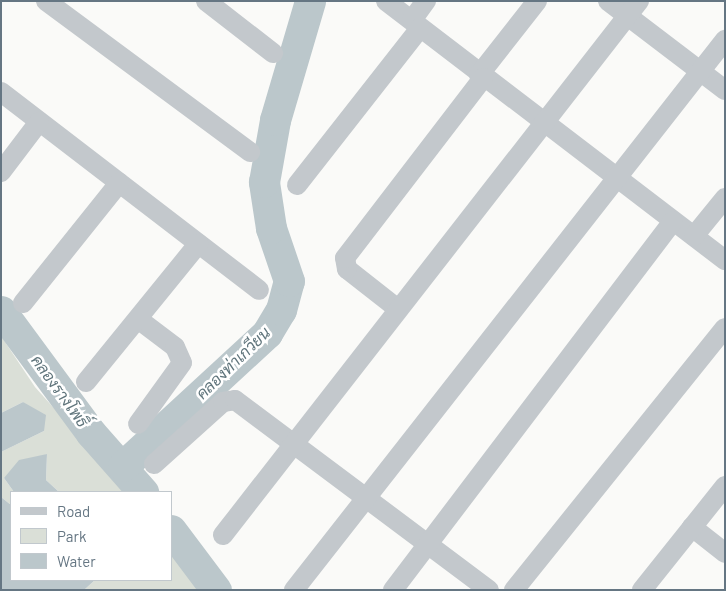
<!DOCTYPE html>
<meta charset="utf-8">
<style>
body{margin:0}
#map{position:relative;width:726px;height:591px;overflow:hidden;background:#fafaf8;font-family:Barlow,Sarabun,sans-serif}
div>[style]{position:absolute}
.green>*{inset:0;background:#dadfd7}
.water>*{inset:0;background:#bbc7cb}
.river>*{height:31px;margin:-15.5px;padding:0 15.5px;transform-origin:15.5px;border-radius:15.5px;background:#bbc7cb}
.minor>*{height:20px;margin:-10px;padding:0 10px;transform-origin:10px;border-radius:10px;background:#c3c8cc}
span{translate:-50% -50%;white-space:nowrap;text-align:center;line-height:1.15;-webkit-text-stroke:5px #fff;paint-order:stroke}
.water-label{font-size:16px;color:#60757c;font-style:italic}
.frame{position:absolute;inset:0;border:2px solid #657683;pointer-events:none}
.legend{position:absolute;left:10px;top:491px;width:162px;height:90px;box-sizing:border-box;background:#fff;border:1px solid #c1c8cd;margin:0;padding:6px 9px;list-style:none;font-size:15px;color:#657683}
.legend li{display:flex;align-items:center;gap:10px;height:25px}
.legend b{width:25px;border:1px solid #c1c8cd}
</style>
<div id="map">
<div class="green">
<i style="clip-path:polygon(1px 336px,35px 387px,129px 492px,59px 492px,46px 480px,47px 454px,4px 478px,14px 492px,11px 505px,1px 497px,1px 452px,44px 431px,23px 402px,1px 413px)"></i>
<i style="clip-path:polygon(171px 540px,205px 590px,84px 590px,95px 580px,171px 580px)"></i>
</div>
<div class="water">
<i style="clip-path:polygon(23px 402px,46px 415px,44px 431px,1px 452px,1px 413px)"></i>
<i style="clip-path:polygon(47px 454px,46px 480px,59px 492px,14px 492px,4px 478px,19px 460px)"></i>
<i style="clip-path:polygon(1px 497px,11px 505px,11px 580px,95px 580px,84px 590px,1px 590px)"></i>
</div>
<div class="river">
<i style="left:1px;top:311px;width:152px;rotate:53.6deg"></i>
<i style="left:91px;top:433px;width:79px;rotate:48.6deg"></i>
<i style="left:123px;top:466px;width:196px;rotate:-42.7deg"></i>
<i style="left:267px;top:333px;width:27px;rotate:-59deg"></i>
<i style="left:281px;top:310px;width:30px;rotate:-75deg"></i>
<i style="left:289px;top:281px;width:56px;rotate:-108.8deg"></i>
<i style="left:271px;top:228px;width:47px;rotate:-98.7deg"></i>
<i style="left:264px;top:182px;width:63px;rotate:-79.9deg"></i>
<i style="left:275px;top:120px;width:124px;rotate:-73.6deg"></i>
<i style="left:171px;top:530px;width:75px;rotate:53.1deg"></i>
</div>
<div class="minor">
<i style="left:46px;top:1px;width:254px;rotate:36.5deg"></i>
<i style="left:206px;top:1px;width:85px;rotate:37.8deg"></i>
<i style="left:386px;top:1px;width:427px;rotate:37.4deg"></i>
<i style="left:608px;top:1px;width:147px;rotate:37.3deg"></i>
<i style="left:412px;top:20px;width:24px;rotate:-54deg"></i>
<i style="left:479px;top:75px;width:94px;rotate:-51.9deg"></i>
<i style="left:1px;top:92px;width:325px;rotate:37.5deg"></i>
<i style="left:1px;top:172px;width:63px;rotate:-52.8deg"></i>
<i style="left:297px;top:185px;width:199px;rotate:-51.9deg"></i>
<i style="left:694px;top:236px;width:49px;rotate:-50.8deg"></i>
<i style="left:23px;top:303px;width:154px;rotate:-51.3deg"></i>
<i style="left:398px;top:309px;width:65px;rotate:-141.9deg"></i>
<i style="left:347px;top:269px;width:11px;rotate:-100deg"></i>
<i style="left:345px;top:258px;width:227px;rotate:-52.5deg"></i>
<i style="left:138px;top:319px;width:46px;rotate:37.1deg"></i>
<i style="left:175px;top:347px;width:17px;rotate:66deg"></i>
<i style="left:182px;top:363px;width:75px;rotate:125.8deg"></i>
<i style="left:86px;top:382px;width:178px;rotate:-50.9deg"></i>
<i style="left:154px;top:464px;width:93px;rotate:-41.9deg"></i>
<i style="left:223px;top:402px;width:12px;rotate:-9deg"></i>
<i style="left:235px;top:400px;width:317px;rotate:36.8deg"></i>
<i style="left:692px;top:527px;width:42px;rotate:38.2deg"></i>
<i style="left:223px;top:535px;width:677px;rotate:-52.08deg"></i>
<i style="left:294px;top:590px;width:699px;rotate:-51.92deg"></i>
<i style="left:393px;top:590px;width:463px;rotate:-52.8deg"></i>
<i style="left:514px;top:590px;width:336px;rotate:-51.2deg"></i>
<i style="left:642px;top:590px;width:133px;rotate:-51.4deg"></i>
</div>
<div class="water-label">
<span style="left:233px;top:363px;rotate:-44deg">คลองท่าเกวียน</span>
<span style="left:60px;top:391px;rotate:54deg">คลองรางโพธิ์</span>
</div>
<div class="frame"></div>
<ul class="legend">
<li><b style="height:6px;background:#c3c8cc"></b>Road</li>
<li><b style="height:14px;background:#dadfd7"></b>Park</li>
<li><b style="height:14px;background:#bbc7cb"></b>Water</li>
</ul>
</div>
